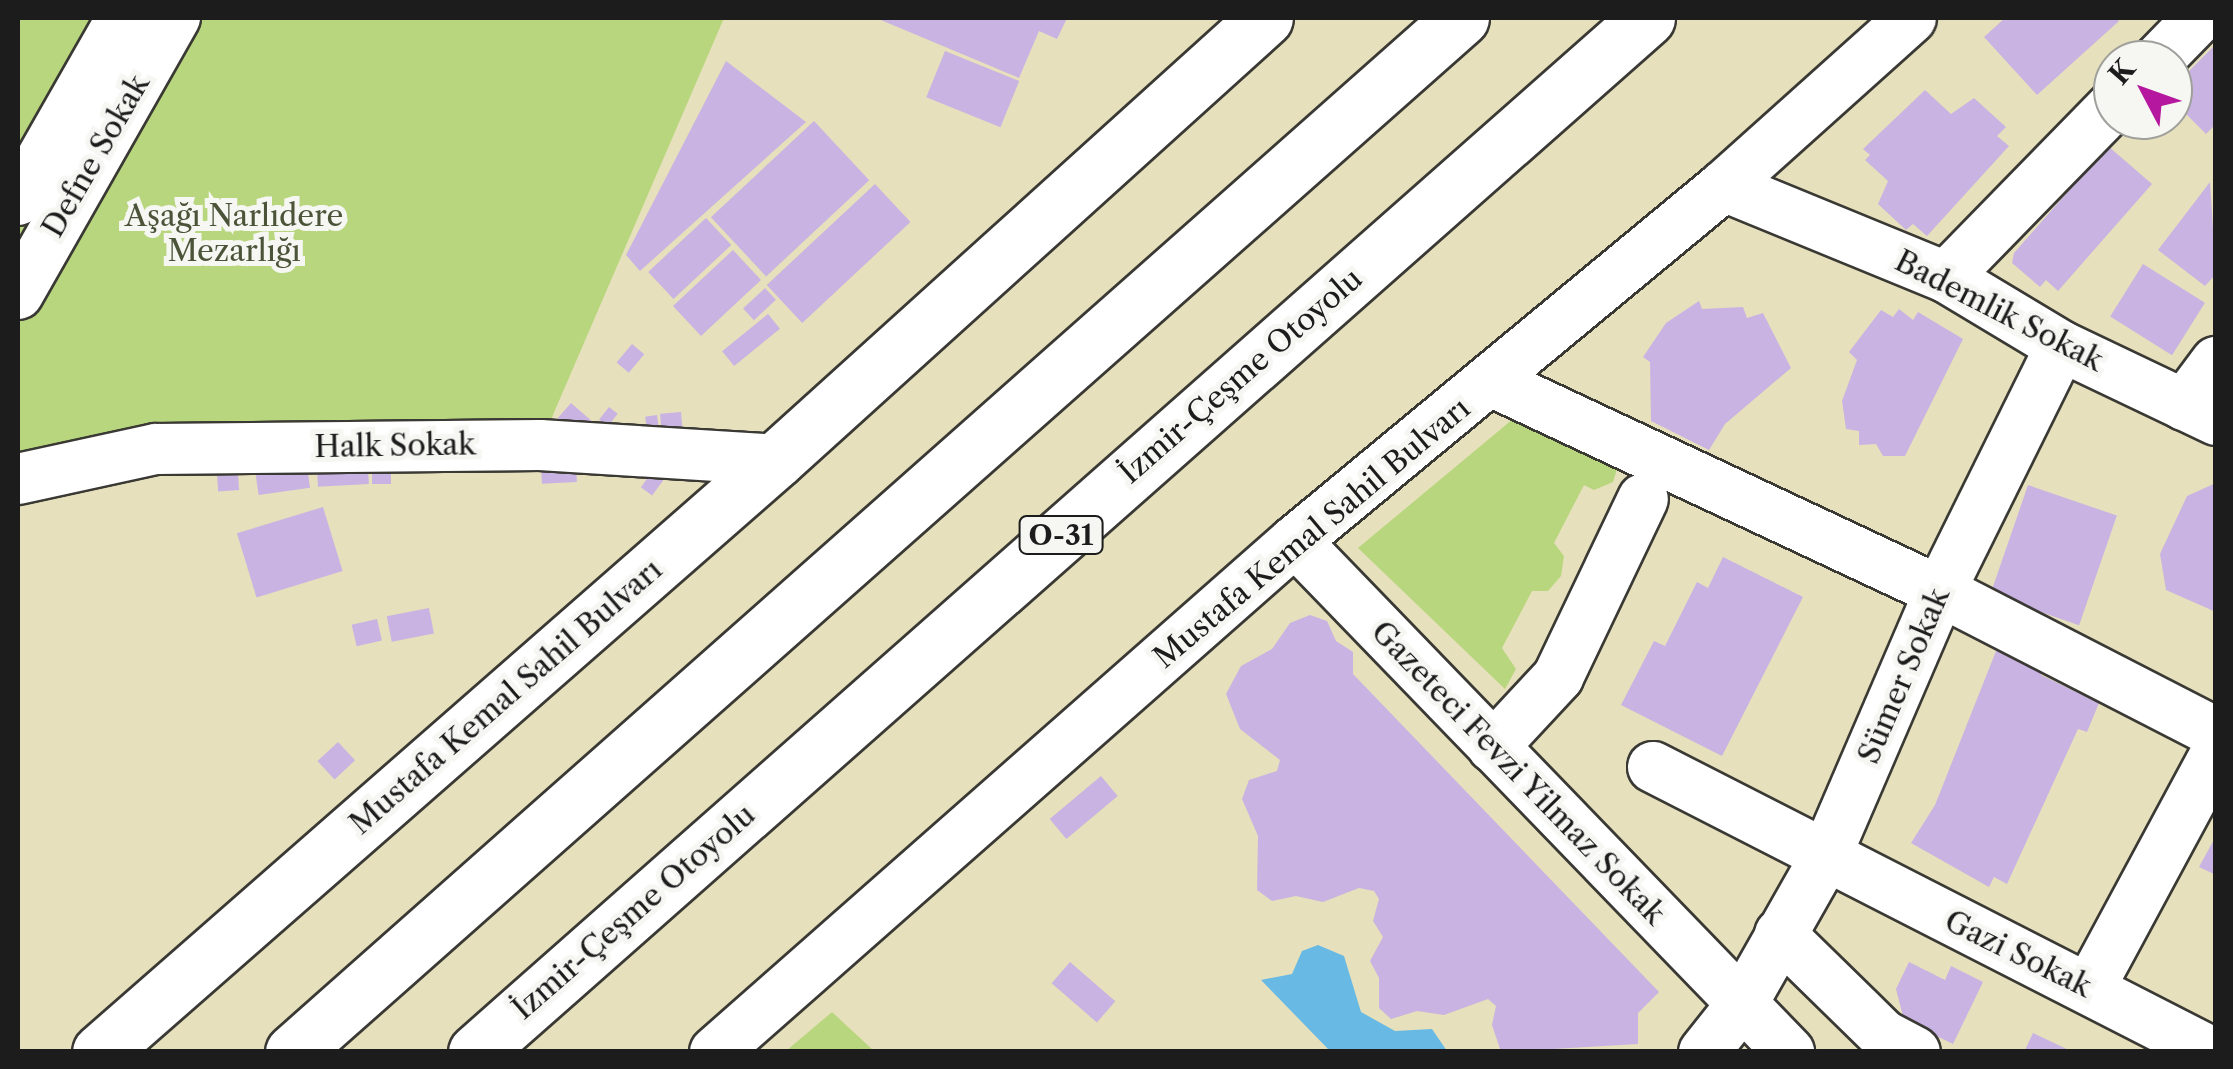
<!DOCTYPE html>
<meta charset="utf-8">
<style>
body{margin:0}
#map{position:relative;width:2233px;height:1069px;overflow:hidden;background:#e6e0bc;font-family:"Libre Caslon Text",serif}
div>[style]{position:absolute}
.green>*{inset:0;background:#b8d67d}
.water>*{inset:0;background:#68b9e3}
.building>*{inset:0;background:#c9b3e2;transform-origin:0 0}
.roads{filter:drop-shadow(2px 0 #3a3934) drop-shadow(-2px 0 #3a3934) drop-shadow(0 2px #3a3934) drop-shadow(0 -2px #3a3934)}
.minor>*{height:50px;margin:-25px;padding:0 25px;transform-origin:25px;border-radius:25px;background:#fff}
.major>*{height:55px;margin:-27.5px;padding:0 27.5px;transform-origin:27.5px;border-radius:27.5px;background:#fff}
.highway>*{height:55px;margin:-27.5px;padding:0 27.5px;transform-origin:27.5px;border-radius:27.5px;background:#fff}
span{translate:-50% -50%;white-space:nowrap;text-align:center;line-height:1.15;-webkit-text-stroke:10px #f6f6f2;paint-order:stroke}
.shield-label span{padding:2px 8px;background:#f6f6f2;border:2px solid;border-radius:8px;-webkit-text-stroke-width:0}
.shield-label{font-size:28px;color:#1c1c1c;font-weight:700}
.street-label{font-size:30px;color:#1c1c1c}
.park-label{font-size:30px;color:#4b5439}
.frame{position:absolute;inset:0;border:20px solid #1c1c1c;pointer-events:none}
.north{position:absolute;left:2093px;top:40px;width:100px;height:100px;box-sizing:border-box;background:#f6f6f2;border:2px solid #9f9f9c;border-radius:50%;rotate:311deg;font-size:28px;font-weight:700;line-height:40px;text-align:center;color:#1c1c1c}
.north::after{content:'';display:block;margin:auto;width:35px;height:45px;background:#b5179e;clip-path:polygon(50% 0,100% 100%,50% 72%,0 100%)}
</style>
<div id="map">
<div class="green">
<i style="clip-path:polygon(18px 18px,724px 18px,540px 445px,18px 479px)"></i>
<i style="clip-path:polygon(1519px 414px,1618px 466px,1613px 482px,1594px 490px,1584px 485px,1554px 543px,1564px 556px,1561px 576px,1548px 591px,1532px 591px,1502px 648px,1516px 669px,1505px 689px,1358px 548px)"></i>
<i style="clip-path:polygon(832px 1012px,874px 1051px,786px 1051px)"></i>
</div>
<div class="water">
<i style="clip-path:polygon(1318px 945px,1344px 956px,1361px 1012px,1395px 1031px,1432px 1029px,1447px 1051px,1330px 1051px,1261px 980px,1292px 974px,1302px 951px)"></i>
</div>
<div class="building">
<i style="clip-path:polygon(876px 18px,1067px 18px,1057px 39px,1039px 31px,1019px 78px)"></i>
<i style="clip-path:polygon(2005px 18px,2116px 18px,2119px 21px,2037px 95px,1984px 37px)"></i>
<i style="clip-path:polygon(2216px 44px,2216px 124px,2206px 134px,2173px 101px,2173px 87px)"></i>
<i style="left:945px;top:51px;width:80px;height:50px;rotate:22deg"></i>
<i style="clip-path:polygon(726px 61px,806px 122px,640px 271px,626px 255px)"></i>
<i style="clip-path:polygon(1925px 90px,1951px 114px,1974px 98px,2006px 127px,1997px 136px,2009px 146px,1927px 236px,1913px 224px,1906px 230px,1878px 204px,1888px 181px,1865px 160px,1870px 155px,1863px 149px)"></i>
<i style="left:814px;top:121px;width:81px;height:141px;rotate:47deg"></i>
<i style="clip-path:polygon(2108px 146px,2152px 184px,2058px 291px,2046px 280px,2040px 287px,2012px 263px,2014px 253px)"></i>
<i style="clip-path:polygon(2210px 182px,2216px 274px,2205px 286px,2158px 250px)"></i>
<i style="left:875px;top:184px;width:52px;height:148px;rotate:47deg"></i>
<i style="left:706px;top:218px;width:37px;height:79px;rotate:47deg"></i>
<i style="left:733px;top:250px;width:41px;height:82px;rotate:47deg"></i>
<i style="left:2143px;top:264px;width:73px;height:62px;rotate:32deg"></i>
<i style="left:765px;top:288px;width:16px;height:30px;rotate:47deg"></i>
<i style="clip-path:polygon(1699px 301px,1702px 309px,1743px 307px,1747px 318px,1763px 313px,1791px 368px,1725px 424px,1709px 450px,1651px 421px,1650px 362px,1643px 357px,1666px 323px)"></i>
<i style="clip-path:polygon(1899px 309px,1913px 320px,1918px 312px,1963px 339px,1905px 456px,1883px 456px,1876px 444px,1859px 445px,1859px 431px,1846px 429px,1842px 401px,1857px 360px,1849px 352px,1881px 310px,1893px 317px)"></i>
<i style="left:768px;top:314px;width:19px;height:59px;rotate:51deg"></i>
<i style="left:632px;top:344px;width:16px;height:24px;rotate:40deg"></i>
<i style="left:571px;top:403px;width:29px;height:25px;rotate:41deg"></i>
<i style="left:609px;top:407px;width:11px;height:16px;rotate:38deg"></i>
<i style="left:681px;top:412px;width:23px;height:21px;rotate:85deg"></i>
<i style="left:657px;top:415px;width:22px;height:12px;rotate:82deg"></i>
<i style="left:576px;top:465px;width:17px;height:35px;rotate:87deg"></i>
<i style="left:307px;top:466px;width:22px;height:52px;rotate:82deg"></i>
<i style="left:372px;top:466px;width:19px;height:18px"></i>
<i style="left:368px;top:467px;width:17px;height:51px;rotate:87deg"></i>
<i style="left:652px;top:472px;width:14px;height:19px;rotate:36deg"></i>
<i style="left:238px;top:474px;width:16px;height:21px;rotate:86deg"></i>
<i style="clip-path:polygon(2216px 483px,2216px 612px,2166px 590px,2160px 554px,2187px 496px)"></i>
<i style="left:2028px;top:485px;width:94px;height:116px;rotate:19deg"></i>
<i style="left:323px;top:507px;width:67px;height:90px;rotate:73deg"></i>
<i style="clip-path:polygon(1723px 557px,1803px 597px,1722px 756px,1621px 705px,1654px 641px,1665px 646px,1697px 582px,1708px 588px)"></i>
<i style="left:429px;top:608px;width:26px;height:43px;rotate:79deg"></i>
<i style="clip-path:polygon(1310px 615px,1327px 621px,1336px 641px,1353px 652px,1353px 674px,1659px 992px,1638px 1013px,1638px 1044px,1501px 1052px,1492px 1025px,1496px 1006px,1488px 999px,1444px 1015px,1417px 1011px,1391px 1019px,1379px 1008px,1379px 978px,1370px 961px,1383px 937px,1373px 921px,1379px 899px,1374px 891px,1359px 888px,1323px 902px,1296px 896px,1272px 901px,1257px 890px,1258px 836px,1242px 799px,1249px 780px,1277px 771px,1280px 760px,1240px 729px,1226px 694px,1241px 666px,1272px 649px,1290px 623px)"></i>
<i style="left:377px;top:619px;width:22px;height:26px;rotate:77deg"></i>
<i style="clip-path:polygon(1996px 651px,2044px 666px,2041px 675px,2099px 703px,2087px 732px,2078px 729px,2007px 884px,1994px 877px,1989px 887px,1911px 843px,1935px 805px)"></i>
<i style="left:338px;top:742px;width:25px;height:28px;rotate:47deg"></i>
<i style="left:1101px;top:776px;width:26px;height:67px;rotate:50deg"></i>
<i style="clip-path:polygon(2216px 836px,2216px 875px,2199px 867px)"></i>
<i style="left:1070px;top:962px;width:60px;height:28px;rotate:41deg"></i>
<i style="clip-path:polygon(1909px 962px,1945px 980px,1951px 966px,1983px 982px,1953px 1044px,1904px 1020px,1896px 989px)"></i>
<i style="clip-path:polygon(2033px 1033px,2073px 1052px,2024px 1052px)"></i>
</div>
<div class="roads">
<div class="minor">
<i style="left:2158px;top:60px;width:59px;rotate:-45.7deg"></i>
<i style="left:1724px;top:186px;width:240px;rotate:22.3deg"></i>
<i style="left:1946px;top:277px;width:134px;rotate:31deg"></i>
<i style="left:2061px;top:346px;width:172px;rotate:25.5deg"></i>
<i style="left:18px;top:200px;width:210px;rotate:-60.3deg"></i>
<i style="left:1946px;top:277px;width:239px;rotate:-45.7deg"></i>
<i style="left:18px;top:294px;width:318px;rotate:-60.4deg"></i>
<i style="left:1493px;top:382px;width:493px;rotate:25.1deg"></i>
<i style="left:1940px;top:591px;width:310px;rotate:27.2deg"></i>
<i style="left:2184px;top:405px;width:54px;rotate:-53.3deg"></i>
<i style="left:18px;top:479px;width:141px;rotate:-12.3deg"></i>
<i style="left:156px;top:449px;width:384px;rotate:-0.6deg"></i>
<i style="left:540px;top:445px;width:236px;rotate:3.6deg"></i>
<i style="left:1295px;top:541px;width:711px;rotate:45.97deg"></i>
<i style="left:1493px;top:747px;width:96px;rotate:-47.1deg"></i>
<i style="left:1558px;top:677px;width:197px;rotate:-64.5deg"></i>
<i style="left:1653px;top:767px;width:627px;rotate:27.06deg"></i>
<i style="left:1780px;top:934px;width:144px;rotate:44.4deg"></i>
<i style="left:1883px;top:1035px;width:36px;rotate:28deg"></i>
<i style="left:2089px;top:989px;width:268px;rotate:-61.7deg"></i>
<i style="left:715px;top:1052px;width:773px;rotate:-41.38deg"></i>
<i style="left:1295px;top:541px;width:557px;rotate:-39.61deg"></i>
<i style="left:1724px;top:186px;width:251px;rotate:-41.9deg"></i>
<i style="left:1704px;top:1052px;width:61px;rotate:-51.6deg"></i>
<i style="left:1742px;top:1004px;width:168px;rotate:-60.4deg"></i>
<i style="left:1825px;top:858px;width:291px;rotate:-66.7deg"></i>
<i style="left:1940px;top:591px;width:273px;rotate:-63.7deg"></i>
</div>
<div class="major">
<i style="left:100px;top:1052px;width:899px;rotate:-41.21deg"></i>
<i style="left:776px;top:460px;width:659px;rotate:-42.11deg"></i>
</div>
<div class="highway">
<i style="left:293px;top:1052px;width:1560px;rotate:-41.52deg"></i>
<i style="left:476px;top:1052px;width:1562px;rotate:-41.44deg"></i>
</div>
</div>
<div class="shield-label">
<span style="left:1061px;top:535px">O-31</span>
</div>
<div class="street-label">
<span style="left:96px;top:156px;rotate:-60deg">Defne Sokak</span>
<span style="left:1999px;top:311px;rotate:27deg">Bademlik Sokak</span>
<span style="left:1241px;top:376px;rotate:-41deg">İzmir-Çeşme Otoyolu</span>
<span style="left:395px;top:446px;rotate:-1deg">Halk Sokak</span>
<span style="left:1312px;top:533px;rotate:-40deg">Mustafa Kemal Sahil Bulvarı</span>
<span style="left:1904px;top:676px;rotate:-67deg">Sümer Sokak</span>
<span style="left:506px;top:697px;rotate:-41deg">Mustafa Kemal Sahil Bulvarı</span>
<span style="left:1518px;top:773px;rotate:46deg">Gazeteci Fevzi Yilmaz Sokak</span>
<span style="left:634px;top:912px;rotate:-41deg">İzmir-Çeşme Otoyolu</span>
<span style="left:2018px;top:954px;rotate:26deg">Gazi Sokak</span>
</div>
<div class="park-label">
<span style="left:234px;top:233px">Aşağı Narlıdere<br>Mezarlığı</span>
</div>
<div class="frame"></div>
<div class="north">K</div>
</div>
